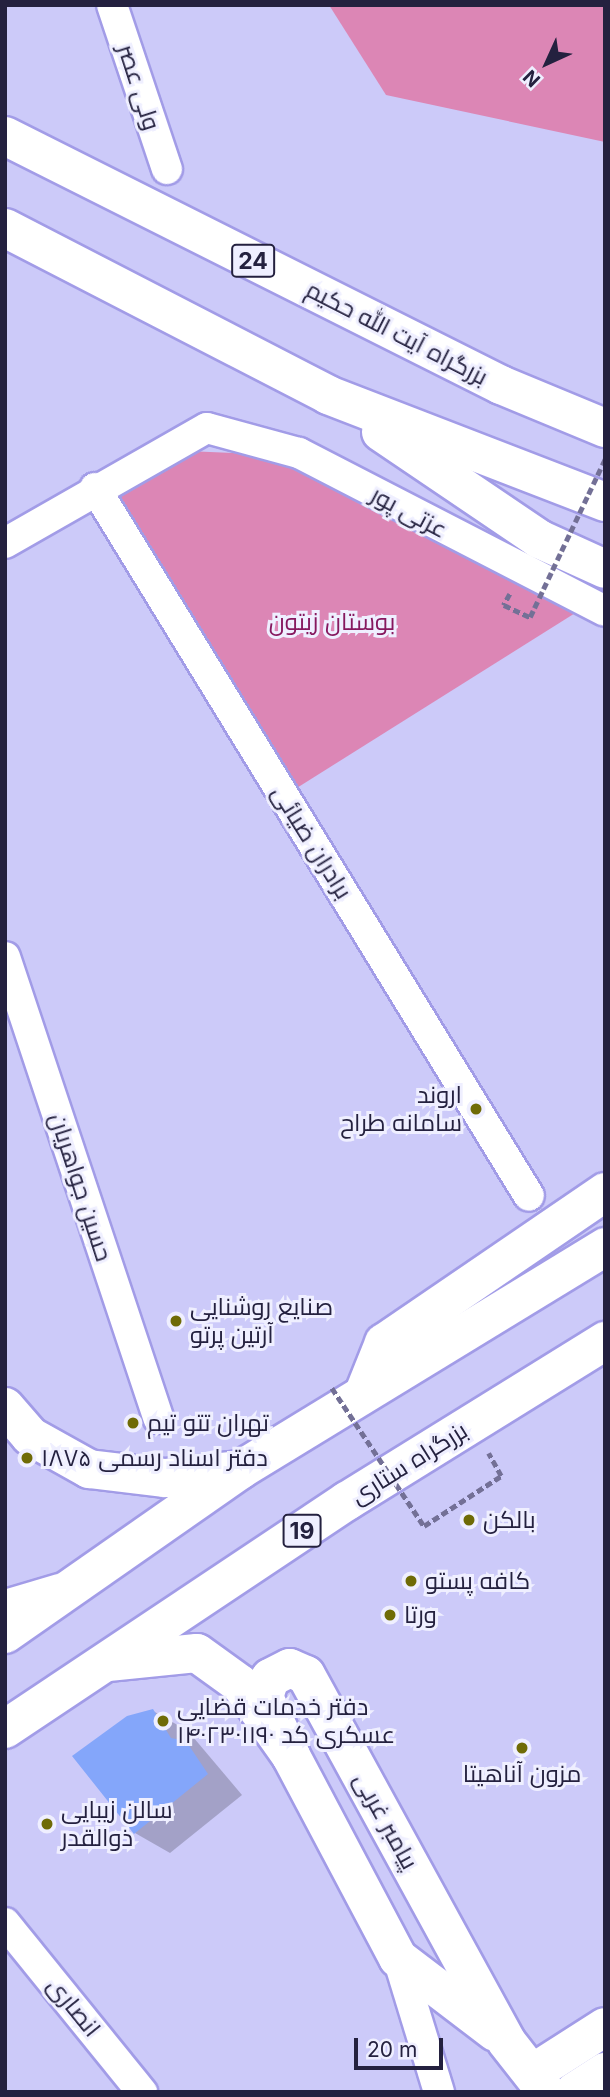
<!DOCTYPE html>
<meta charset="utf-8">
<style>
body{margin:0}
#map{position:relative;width:610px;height:2097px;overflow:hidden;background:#cccaf9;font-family:Inter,Cairo,sans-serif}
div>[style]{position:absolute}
.green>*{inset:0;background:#dc86b5}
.shadow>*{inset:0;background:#0003}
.building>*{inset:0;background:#84a6fa}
.path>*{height:4.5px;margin-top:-2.25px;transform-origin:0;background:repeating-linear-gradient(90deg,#737096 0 7px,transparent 0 10.5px)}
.roads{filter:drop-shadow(2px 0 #a29ce7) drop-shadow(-2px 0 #a29ce7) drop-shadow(0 2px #a29ce7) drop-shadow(0 -2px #a29ce7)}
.street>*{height:30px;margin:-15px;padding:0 15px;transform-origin:15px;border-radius:15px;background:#fff}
.secondary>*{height:38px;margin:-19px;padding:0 19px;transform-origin:19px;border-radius:19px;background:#fff}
.highway>*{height:38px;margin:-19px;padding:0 19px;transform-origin:19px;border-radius:19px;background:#fff}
.path-bridge>*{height:4.5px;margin-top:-2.25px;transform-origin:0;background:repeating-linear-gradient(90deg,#737096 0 7px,transparent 0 10.5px)}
.dots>*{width:19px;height:19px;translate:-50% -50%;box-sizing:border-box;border:4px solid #efefff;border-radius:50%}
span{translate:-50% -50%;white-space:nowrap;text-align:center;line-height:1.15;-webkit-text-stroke:6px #efefff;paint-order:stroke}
.shield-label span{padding:2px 5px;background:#efefff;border:2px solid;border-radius:5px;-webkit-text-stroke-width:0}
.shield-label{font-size:23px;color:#24213f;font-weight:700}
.street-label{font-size:24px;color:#24213f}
.park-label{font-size:24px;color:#86185f}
.poi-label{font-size:24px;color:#24213f}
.right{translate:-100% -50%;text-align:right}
.left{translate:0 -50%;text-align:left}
.frame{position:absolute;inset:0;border:7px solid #24213f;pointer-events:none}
.north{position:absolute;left:512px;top:28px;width:70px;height:70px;-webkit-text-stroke:5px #efefff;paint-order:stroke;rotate:225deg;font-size:19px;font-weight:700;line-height:28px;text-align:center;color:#24213f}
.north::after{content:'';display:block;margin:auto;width:24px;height:32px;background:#24213f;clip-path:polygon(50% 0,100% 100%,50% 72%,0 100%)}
.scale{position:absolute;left:354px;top:2038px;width:89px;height:32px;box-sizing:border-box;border:4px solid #24213f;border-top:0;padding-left:9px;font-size:21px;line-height:24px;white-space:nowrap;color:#24213f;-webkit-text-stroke:5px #efefff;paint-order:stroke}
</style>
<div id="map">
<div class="green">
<i style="clip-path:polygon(329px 5px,605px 5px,605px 142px,386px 95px)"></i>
<i style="clip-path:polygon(187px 451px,279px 455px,580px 610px,292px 791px,109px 489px)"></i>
</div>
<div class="shadow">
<i style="clip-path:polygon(153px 1711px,188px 1731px,242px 1795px,170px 1853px,135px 1833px)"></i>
</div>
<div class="building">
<i style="clip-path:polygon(153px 1709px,171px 1738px,186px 1741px,208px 1774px,134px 1834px,72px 1756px,127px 1716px)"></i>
</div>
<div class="path">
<i style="left:510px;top:594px;width:13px;rotate:119deg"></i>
<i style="left:504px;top:605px;width:29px;rotate:25deg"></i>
<i style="left:424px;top:1526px;width:92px;rotate:-33deg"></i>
<i style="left:501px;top:1476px;width:26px;rotate:-119deg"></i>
</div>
<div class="roads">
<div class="street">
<i style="left:112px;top:5px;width:173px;rotate:71.5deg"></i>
<i style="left:95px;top:488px;width:830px;rotate:58.49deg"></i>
<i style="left:5px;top:543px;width:232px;rotate:-29.7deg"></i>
<i style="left:207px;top:428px;width:95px;rotate:15.2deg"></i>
<i style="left:299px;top:453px;width:344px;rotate:27.3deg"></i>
<i style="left:5px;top:957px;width:486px;rotate:71.6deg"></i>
<i style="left:5px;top:1605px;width:56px;rotate:-16.5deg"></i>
<i style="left:5px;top:1923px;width:218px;rotate:51deg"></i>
<i style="left:398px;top:1958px;width:140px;rotate:73deg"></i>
</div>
<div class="secondary">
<i style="left:5px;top:1407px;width:38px;rotate:49deg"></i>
<i style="left:30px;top:1436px;width:68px;rotate:29.2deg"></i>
<i style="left:89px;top:1469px;width:77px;rotate:6.8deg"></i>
<i style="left:165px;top:1478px;width:75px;rotate:-6.1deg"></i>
<i style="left:108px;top:1662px;width:89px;rotate:-5.8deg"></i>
<i style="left:197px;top:1653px;width:53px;rotate:35.8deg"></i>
<i style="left:240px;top:1684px;width:88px;rotate:54.7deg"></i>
<i style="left:291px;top:1756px;width:229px;rotate:62.1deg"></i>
<i style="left:398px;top:1958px;width:122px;rotate:37.3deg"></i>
<i style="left:291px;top:1756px;width:65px;rotate:-114.6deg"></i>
<i style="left:264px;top:1697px;width:20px;rotate:-72deg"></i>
<i style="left:270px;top:1678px;width:22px;rotate:-27deg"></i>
<i style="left:290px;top:1668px;width:17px;rotate:24deg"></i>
<i style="left:306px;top:1675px;width:417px;rotate:61.3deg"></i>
<i style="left:506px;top:2041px;width:65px;rotate:51.9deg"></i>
<i style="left:533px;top:2073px;width:85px;rotate:-32.6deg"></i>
<i style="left:574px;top:2092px;width:37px;rotate:-33deg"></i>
</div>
<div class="highway">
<i style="left:5px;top:136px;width:555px;rotate:26.66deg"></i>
<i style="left:501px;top:385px;width:113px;rotate:22.5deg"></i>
<i style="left:5px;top:228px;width:364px;rotate:27.3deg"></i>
<i style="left:328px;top:395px;width:297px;rotate:21.1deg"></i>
<i style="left:381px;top:432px;width:191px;rotate:34.1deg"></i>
<i style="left:539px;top:539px;width:72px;rotate:24.4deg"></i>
<i style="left:364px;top:1393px;width:54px;rotate:-68.2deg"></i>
<i style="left:384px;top:1343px;width:268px;rotate:-34.3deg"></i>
<i style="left:5px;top:1634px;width:287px;rotate:-34.9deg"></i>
<i style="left:240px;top:1470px;width:428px;rotate:-31.4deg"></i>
<i style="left:5px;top:1729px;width:411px;rotate:-33.7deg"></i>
<i style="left:347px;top:1501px;width:304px;rotate:-31.8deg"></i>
</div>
</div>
<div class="path-bridge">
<i style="left:530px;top:617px;width:175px;rotate:-64.6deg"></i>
<i style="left:332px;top:1388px;width:166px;rotate:56.3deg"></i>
</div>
<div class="dots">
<i style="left:476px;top:1109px;background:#6f6b06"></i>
<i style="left:176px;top:1321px;background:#6f6b06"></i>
<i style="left:133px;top:1423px;background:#6f6b06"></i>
<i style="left:27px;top:1458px;background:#6f6b06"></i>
<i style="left:469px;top:1520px;background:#6f6b06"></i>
<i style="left:411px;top:1581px;background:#6f6b06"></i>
<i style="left:390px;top:1615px;background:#6f6b06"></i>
<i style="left:163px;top:1721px;background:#6f6b06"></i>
<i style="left:522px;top:1748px;background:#6f6b06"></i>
<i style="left:47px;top:1824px;background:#6f6b06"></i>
</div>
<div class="shield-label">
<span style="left:253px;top:261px">24</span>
<span style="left:302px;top:1531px">19</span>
</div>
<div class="street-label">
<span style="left:139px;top:87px;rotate:72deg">ولی عصر</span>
<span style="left:397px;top:333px;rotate:27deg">بزرگراه آیت الله حکیم</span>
<span style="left:409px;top:512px;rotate:28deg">عزتی پور</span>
<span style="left:312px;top:842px;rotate:58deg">برادران ضیائی</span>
<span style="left:81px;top:1187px;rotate:72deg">حسین جواهریان</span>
<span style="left:409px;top:1463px;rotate:-32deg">بزرگراه ستاری</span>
<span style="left:386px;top:1821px;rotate:61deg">پیامبر غربی</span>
<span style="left:74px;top:2007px;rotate:51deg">انصاری</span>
</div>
<div class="park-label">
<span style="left:332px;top:622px">بوستان زیتون</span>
</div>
<div class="poi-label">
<span class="right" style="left:462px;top:1109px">اروند<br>سامانه طراح</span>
<span class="left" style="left:190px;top:1321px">صنایع روشنایی<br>آرتین پرتو</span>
<span class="left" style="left:147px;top:1423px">تهران تتو تیم</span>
<span class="left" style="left:41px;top:1458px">دفتر اسناد رسمی ۱۸۷۵</span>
<span class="left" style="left:483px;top:1520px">بالکن</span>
<span class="left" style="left:425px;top:1581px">کافه پستو</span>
<span class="left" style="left:404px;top:1615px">ورتا</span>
<span class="left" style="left:177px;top:1721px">دفتر خدمات قضایی<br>عسکری کد ۱۴۰۲۳۰۱۱۹۰</span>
<span style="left:522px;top:1774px">مزون آناهیتا</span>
<span class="left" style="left:61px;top:1824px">سالن زیبایی<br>ذوالقدر</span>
</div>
<div class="frame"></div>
<div class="north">N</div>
<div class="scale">20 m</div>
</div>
